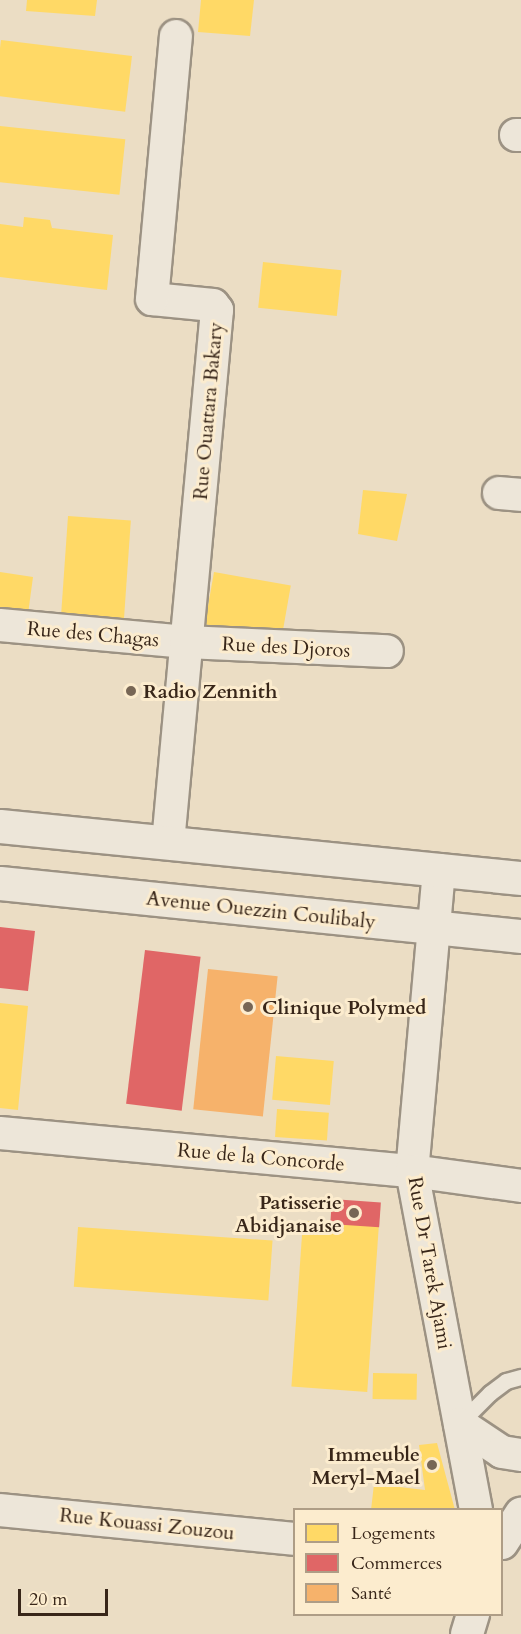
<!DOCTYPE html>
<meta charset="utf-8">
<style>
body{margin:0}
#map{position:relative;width:521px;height:1634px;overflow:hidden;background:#ebddc4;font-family:Cardo,serif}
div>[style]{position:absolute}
.homes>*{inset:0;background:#ffd966;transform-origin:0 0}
.shops>*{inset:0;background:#e06666;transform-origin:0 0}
.health>*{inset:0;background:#f6b26b;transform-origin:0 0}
.roads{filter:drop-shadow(2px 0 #9c9283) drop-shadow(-2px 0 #9c9283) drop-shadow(0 2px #9c9283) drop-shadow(0 -2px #9c9283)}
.lane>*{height:15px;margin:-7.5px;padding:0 7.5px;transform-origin:7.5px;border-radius:7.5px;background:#ede6d9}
.street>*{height:32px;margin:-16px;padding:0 16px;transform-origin:16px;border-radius:16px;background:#ede6d9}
.secondary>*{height:33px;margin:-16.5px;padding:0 16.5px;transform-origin:16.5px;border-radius:16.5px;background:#ede6d9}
.dots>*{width:16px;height:16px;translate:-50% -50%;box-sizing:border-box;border:3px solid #fcecce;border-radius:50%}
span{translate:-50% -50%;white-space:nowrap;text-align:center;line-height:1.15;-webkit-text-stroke:6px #fcecce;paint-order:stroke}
.street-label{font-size:20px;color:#382619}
.poi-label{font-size:20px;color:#382619;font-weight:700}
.left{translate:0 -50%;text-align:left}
.right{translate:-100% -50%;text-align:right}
.legend{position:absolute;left:293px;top:1508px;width:210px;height:108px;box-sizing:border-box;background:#fcecce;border:2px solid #ae9d86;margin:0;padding:8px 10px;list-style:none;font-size:18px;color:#382619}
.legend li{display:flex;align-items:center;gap:12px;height:30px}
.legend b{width:30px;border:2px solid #ae9d86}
.scale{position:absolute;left:18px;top:1589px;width:90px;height:27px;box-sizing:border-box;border:3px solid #382619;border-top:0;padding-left:8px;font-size:18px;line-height:21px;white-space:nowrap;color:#382619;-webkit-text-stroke:4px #fcecce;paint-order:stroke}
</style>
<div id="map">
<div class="homes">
<i style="clip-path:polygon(27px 0,97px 0,95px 16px,26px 11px)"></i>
<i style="clip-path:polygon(201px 0,254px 0,250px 36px,198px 32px)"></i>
<i style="left:1px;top:40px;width:132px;height:56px;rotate:7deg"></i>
<i style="left:0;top:126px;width:126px;height:56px;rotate:6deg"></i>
<i style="clip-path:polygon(24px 217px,50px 220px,52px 228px,113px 235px,107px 290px,0 277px,0 224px,23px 227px)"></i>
<i style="left:263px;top:262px;width:79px;height:46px;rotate:6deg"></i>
<i style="clip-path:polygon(363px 490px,407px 494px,397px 541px,358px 534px)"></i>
<i style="left:68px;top:516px;width:63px;height:98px;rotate:4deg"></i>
<i style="clip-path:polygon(0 572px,33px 577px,28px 614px,0 610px)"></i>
<i style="left:214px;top:572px;width:78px;height:53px;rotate:10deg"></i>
<i style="clip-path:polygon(0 1003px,28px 1006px,18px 1110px,0 1108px)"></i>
<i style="left:276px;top:1056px;width:58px;height:44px;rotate:5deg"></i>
<i style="left:277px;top:1109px;width:52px;height:28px;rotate:4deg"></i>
<i style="left:303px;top:1221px;width:76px;height:166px;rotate:4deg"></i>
<i style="left:78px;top:1227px;width:195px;height:60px;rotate:4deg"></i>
<i style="left:373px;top:1373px;width:44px;height:26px;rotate:1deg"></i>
<i style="clip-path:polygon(437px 1443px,455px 1510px,371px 1510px,374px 1484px,425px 1490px,419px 1445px)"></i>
</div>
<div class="shops">
<i style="clip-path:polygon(0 927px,35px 931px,28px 991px,0 988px)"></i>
<i style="left:145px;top:950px;width:56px;height:155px;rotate:7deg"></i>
<i style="left:332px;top:1199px;width:49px;height:25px;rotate:4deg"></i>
</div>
<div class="health">
<i style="left:208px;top:969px;width:70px;height:141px;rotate:6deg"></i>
</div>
<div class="roads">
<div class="lane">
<i style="left:460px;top:1423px;width:42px;rotate:-45deg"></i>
<i style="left:490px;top:1393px;width:20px;rotate:-37deg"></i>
<i style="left:506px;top:1381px;width:16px;rotate:-15deg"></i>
</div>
<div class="street">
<i style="left:516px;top:135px;width:5px"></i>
<i style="left:499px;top:493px;width:22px;rotate:5deg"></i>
<i style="left:0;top:625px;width:187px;rotate:5.2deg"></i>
<i style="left:186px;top:642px;width:201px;rotate:2.6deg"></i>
<i style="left:168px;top:843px;width:535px;rotate:-84.75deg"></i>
<i style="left:217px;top:310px;width:6px;rotate:-129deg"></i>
<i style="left:213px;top:305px;width:61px;rotate:-174.4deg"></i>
<i style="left:152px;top:299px;width:264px;rotate:-84.8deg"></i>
<i style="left:439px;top:870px;width:302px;rotate:95.1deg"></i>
<i style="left:412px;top:1171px;width:345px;rotate:79.3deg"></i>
<i style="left:0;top:1133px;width:414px;rotate:5.3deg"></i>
<i style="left:412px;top:1171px;width:110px;rotate:7.8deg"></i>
<i style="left:460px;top:1424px;width:50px;rotate:33.7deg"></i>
<i style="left:502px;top:1452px;width:19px;rotate:9deg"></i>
<i style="left:0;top:1510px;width:295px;rotate:5.6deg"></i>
<i style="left:502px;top:1543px;width:35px;rotate:-57deg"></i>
<i style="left:467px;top:1634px;width:21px;rotate:-73deg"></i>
</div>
<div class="secondary">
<i style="left:0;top:826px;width:524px;rotate:5.7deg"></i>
<i style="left:0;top:883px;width:524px;rotate:5.81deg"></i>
</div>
</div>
<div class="dots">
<i style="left:131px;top:691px;background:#765"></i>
<i style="left:248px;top:1007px;background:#765"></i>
<i style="left:354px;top:1213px;background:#765"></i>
<i style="left:432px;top:1465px;background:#765"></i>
</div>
<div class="street-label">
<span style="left:208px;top:411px;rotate:-85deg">Rue Ouattara Bakary</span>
<span style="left:93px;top:634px;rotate:5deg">Rue des Chagas</span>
<span style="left:286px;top:647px;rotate:3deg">Rue des Djoros</span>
<span style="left:261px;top:910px;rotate:6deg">Avenue Ouezzin Coulibaly</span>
<span style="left:261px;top:1157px;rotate:5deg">Rue de la Concorde</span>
<span style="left:430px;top:1263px;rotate:80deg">Rue Dr Tarek Ajami</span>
<span style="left:147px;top:1524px;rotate:6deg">Rue Kouassi Zouzou</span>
</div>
<div class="poi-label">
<span class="left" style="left:143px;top:691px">Radio Zennith</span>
<span class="left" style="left:262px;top:1007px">Clinique Polymed</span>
<span class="right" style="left:342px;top:1214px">Patisserie<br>Abidjanaise</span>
<span class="right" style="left:420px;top:1466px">Immeuble<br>Meryl-Mael</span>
</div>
<ul class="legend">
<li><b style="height:16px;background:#ffd966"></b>Logements</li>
<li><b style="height:16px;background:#e06666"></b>Commerces</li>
<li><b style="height:16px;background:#f6b26b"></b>Santé</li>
</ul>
<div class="scale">20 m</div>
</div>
